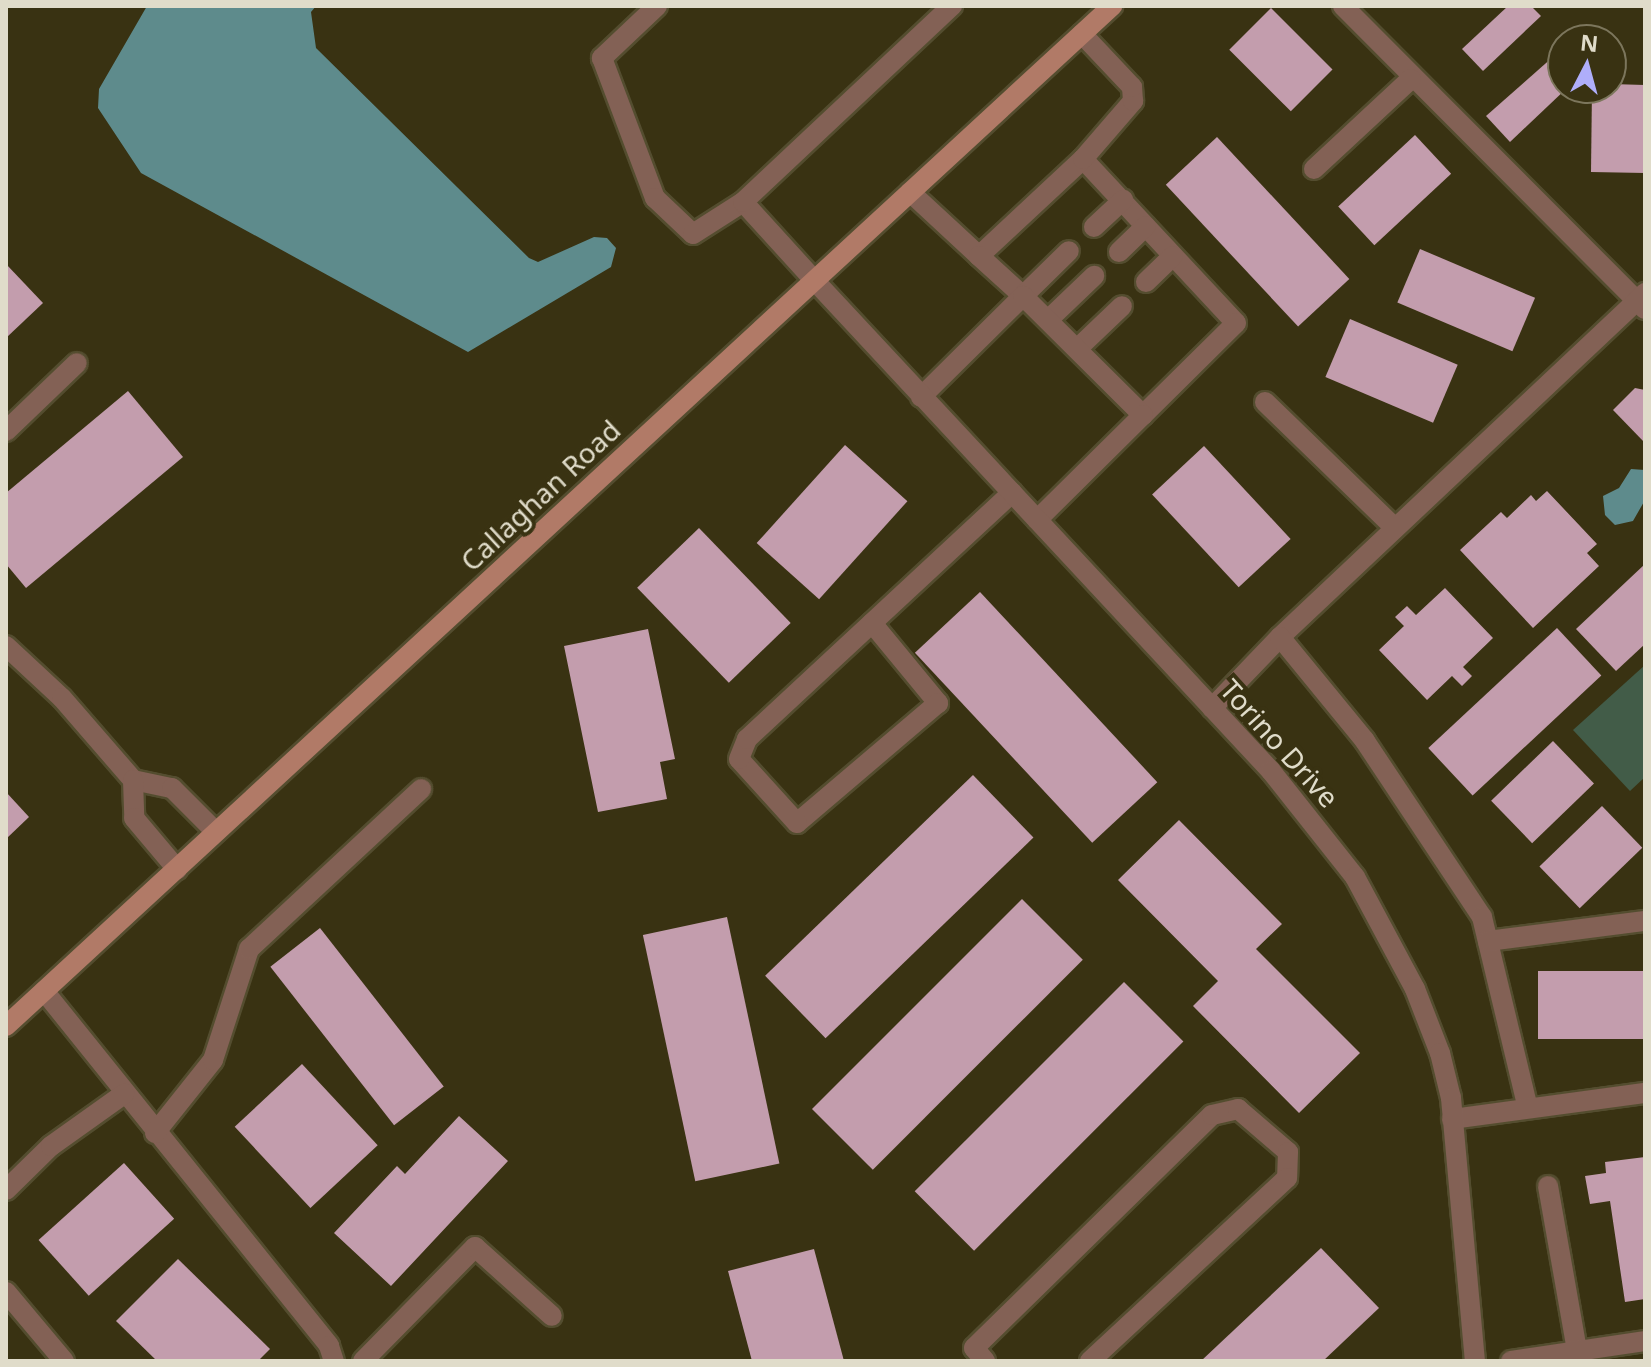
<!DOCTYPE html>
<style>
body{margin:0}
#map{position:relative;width:1651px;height:1367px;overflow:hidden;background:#393212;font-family:"Noto Sans",sans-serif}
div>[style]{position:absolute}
.green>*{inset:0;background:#425c48}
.water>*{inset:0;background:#5e8b8c}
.building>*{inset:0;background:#c39dad;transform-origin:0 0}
.roads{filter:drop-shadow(2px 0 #544d2f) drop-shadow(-2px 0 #544d2f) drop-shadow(0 2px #544d2f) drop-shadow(0 -2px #544d2f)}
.service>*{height:20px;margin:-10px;padding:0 10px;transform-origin:10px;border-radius:10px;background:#836155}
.minor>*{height:20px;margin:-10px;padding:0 10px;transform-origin:10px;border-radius:10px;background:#836155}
.secondary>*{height:20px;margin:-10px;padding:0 10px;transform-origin:10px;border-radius:10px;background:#b17a67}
span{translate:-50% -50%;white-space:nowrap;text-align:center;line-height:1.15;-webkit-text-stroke:8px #393212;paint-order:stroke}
.street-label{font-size:28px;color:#e0dcca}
.frame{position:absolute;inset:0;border:8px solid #e0dcca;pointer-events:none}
.north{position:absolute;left:1547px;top:24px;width:80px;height:80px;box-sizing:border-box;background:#393212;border:2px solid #7c765c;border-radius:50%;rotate:6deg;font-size:22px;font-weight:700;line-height:32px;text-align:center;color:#e0dcca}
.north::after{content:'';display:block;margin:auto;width:28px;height:36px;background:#afaefa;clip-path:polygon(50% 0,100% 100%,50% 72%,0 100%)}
</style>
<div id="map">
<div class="green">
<i style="clip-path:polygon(1645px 665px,1645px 777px,1630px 791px,1573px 730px)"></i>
</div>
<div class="water">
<i style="clip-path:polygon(147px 6px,316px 6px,311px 12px,316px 48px,529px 258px,538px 262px,594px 237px,607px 238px,616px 248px,611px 267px,468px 352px,141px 173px,98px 108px,99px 89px)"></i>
<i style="clip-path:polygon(1631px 469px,1645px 470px,1645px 500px,1633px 521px,1615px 525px,1605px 515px,1603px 496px,1619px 488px)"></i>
</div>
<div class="building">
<i style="clip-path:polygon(1508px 6px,1531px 6px,1541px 16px,1483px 71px,1462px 49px)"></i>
<i style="left:1271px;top:8px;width:87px;height:59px;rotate:45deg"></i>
<i style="clip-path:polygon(1563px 48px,1567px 88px,1510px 142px,1486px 116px)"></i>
<i style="clip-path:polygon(1611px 84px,1645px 85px,1645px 173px,1591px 172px,1592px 88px)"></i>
<i style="left:1415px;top:135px;width:53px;height:105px;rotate:47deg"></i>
<i style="left:1217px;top:137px;width:194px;height:70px;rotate:47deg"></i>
<i style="left:1420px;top:249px;width:125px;height:58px;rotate:23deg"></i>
<i style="clip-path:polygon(6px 264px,43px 303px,6px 338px)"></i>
<i style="left:1350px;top:319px;width:117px;height:63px;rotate:23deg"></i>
<i style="clip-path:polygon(1635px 388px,1645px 390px,1645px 443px,1613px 410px)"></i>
<i style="clip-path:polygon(128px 391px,183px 457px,26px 588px,6px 564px,6px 493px)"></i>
<i style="left:845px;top:445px;width:84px;height:132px;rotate:42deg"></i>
<i style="left:1204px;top:446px;width:127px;height:71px;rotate:47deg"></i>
<i style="clip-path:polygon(1547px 491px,1597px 544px,1587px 553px,1599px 566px,1533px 628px,1460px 550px,1501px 512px,1507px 518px,1531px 495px,1536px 501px)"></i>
<i style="left:699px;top:528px;width:132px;height:86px;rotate:46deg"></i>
<i style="clip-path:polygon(1645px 564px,1645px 644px,1616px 671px,1576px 629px)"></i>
<i style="clip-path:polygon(1445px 588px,1493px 638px,1463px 667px,1472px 676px,1462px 686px,1452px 676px,1427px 700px,1379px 650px,1404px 626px,1395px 617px,1407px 606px,1416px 615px)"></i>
<i style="left:980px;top:592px;width:260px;height:89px;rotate:47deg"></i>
<i style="left:1557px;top:628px;width:65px;height:176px;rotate:47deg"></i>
<i style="clip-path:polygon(648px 629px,675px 759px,660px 762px,667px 799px,598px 812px,564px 646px)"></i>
<i style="left:1553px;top:741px;width:59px;height:86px;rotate:46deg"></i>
<i style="left:973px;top:775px;width:87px;height:289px;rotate:46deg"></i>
<i style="clip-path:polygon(6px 792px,29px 817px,6px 839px)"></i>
<i style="left:1602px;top:806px;width:58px;height:87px;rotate:46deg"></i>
<i style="clip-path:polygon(1179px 820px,1282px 924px,1256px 949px,1360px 1053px,1299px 1113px,1193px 1006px,1218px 981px,1118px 880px)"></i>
<i style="left:1022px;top:899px;width:86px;height:297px;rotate:45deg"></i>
<i style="left:727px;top:917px;width:252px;height:86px;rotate:78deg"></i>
<i style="left:320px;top:928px;width:201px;height:63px;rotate:52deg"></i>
<i style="left:1645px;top:971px;width:68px;height:107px;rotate:90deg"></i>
<i style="left:1124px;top:982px;width:84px;height:296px;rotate:45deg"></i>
<i style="left:302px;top:1064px;width:111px;height:92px;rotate:47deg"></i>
<i style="clip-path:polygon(459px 1116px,508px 1161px,391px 1286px,334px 1233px,397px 1166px,405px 1174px)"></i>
<i style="clip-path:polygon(1645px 1157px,1645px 1299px,1625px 1302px,1610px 1201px,1590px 1204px,1585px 1176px,1606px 1173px,1605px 1162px)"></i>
<i style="left:124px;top:1163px;width:75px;height:115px;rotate:48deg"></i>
<i style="clip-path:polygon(1321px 1248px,1379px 1308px,1323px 1361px,1201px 1361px)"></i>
<i style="clip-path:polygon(814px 1249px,844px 1361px,752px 1361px,728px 1271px)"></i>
<i style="clip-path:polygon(178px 1259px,270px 1349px,258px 1361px,157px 1361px,116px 1321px)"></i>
</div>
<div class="roads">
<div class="service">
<i style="left:657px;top:6px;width:76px;rotate:136.6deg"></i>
<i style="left:602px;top:58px;width:150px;rotate:69.3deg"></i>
<i style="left:655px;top:198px;width:52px;rotate:43.5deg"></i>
<i style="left:693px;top:234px;width:59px;rotate:-32.6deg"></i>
<i style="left:1343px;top:6px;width:428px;rotate:45.1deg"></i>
<i style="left:1083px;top:159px;width:224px;rotate:47deg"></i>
<i style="left:1236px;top:323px;width:131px;rotate:135.3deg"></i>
<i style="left:1314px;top:169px;width:132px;rotate:-42.9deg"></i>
<i style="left:910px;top:192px;width:94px;rotate:42.8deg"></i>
<i style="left:979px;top:256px;width:142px;rotate:-43deg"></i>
<i style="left:1083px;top:159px;width:77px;rotate:-49.2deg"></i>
<i style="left:1133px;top:101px;width:14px;rotate:-94deg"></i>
<i style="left:1132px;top:87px;width:73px;rotate:-133.3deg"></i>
<i style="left:1094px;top:227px;width:40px;rotate:-43deg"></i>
<i style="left:1119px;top:252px;width:37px;rotate:-44deg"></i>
<i style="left:979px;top:256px;width:59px;rotate:42.3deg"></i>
<i style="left:1023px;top:296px;width:64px;rotate:-44.4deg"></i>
<i style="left:814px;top:280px;width:105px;rotate:-132.3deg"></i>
<i style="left:743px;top:202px;width:287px;rotate:-43.2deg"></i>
<i style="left:1146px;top:282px;width:37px;rotate:-44deg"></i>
<i style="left:1048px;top:320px;width:64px;rotate:-43.7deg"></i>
<i style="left:1077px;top:349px;width:62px;rotate:-43.7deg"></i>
<i style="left:921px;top:397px;width:144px;rotate:-44.7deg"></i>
<i style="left:1023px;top:296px;width:169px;rotate:44.8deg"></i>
<i style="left:1143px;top:415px;width:149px;rotate:135.3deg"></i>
<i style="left:1265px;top:402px;width:181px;rotate:44.1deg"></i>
<i style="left:6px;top:431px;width:98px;rotate:-43.8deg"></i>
<i style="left:872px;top:623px;width:104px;rotate:50.5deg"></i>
<i style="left:938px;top:703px;width:185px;rotate:139.6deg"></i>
<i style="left:797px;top:823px;width:86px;rotate:-132.2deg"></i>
<i style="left:739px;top:759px;width:22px;rotate:-68deg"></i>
<i style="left:747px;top:739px;width:362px;rotate:-42.9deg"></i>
<i style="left:1280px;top:637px;width:502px;rotate:-43.3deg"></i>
<i style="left:6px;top:646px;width:76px;rotate:42.9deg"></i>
<i style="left:62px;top:698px;width:108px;rotate:49.1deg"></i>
<i style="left:133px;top:780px;width:40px;rotate:12deg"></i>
<i style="left:172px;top:788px;width:62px;rotate:45deg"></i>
<i style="left:1212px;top:708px;width:98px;rotate:-46.2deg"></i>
<i style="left:1280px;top:637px;width:134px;rotate:50.7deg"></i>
<i style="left:1365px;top:741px;width:211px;rotate:56.4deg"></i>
<i style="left:1482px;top:917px;width:196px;rotate:76.5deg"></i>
<i style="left:133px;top:780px;width:38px;rotate:88deg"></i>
<i style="left:134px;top:818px;width:67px;rotate:49.9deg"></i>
<i style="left:1488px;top:941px;width:158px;rotate:-7.3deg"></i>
<i style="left:44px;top:991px;width:455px;rotate:51.2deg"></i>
<i style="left:329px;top:1346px;width:16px;rotate:72deg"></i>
<i style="left:1452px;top:1119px;width:195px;rotate:-7.7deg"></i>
<i style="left:155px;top:1133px;width:93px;rotate:-51.5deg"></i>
<i style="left:213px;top:1060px;width:117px;rotate:-72deg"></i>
<i style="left:249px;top:949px;width:235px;rotate:-42.9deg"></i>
<i style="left:1548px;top:1186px;width:168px;rotate:80deg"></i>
<i style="left:6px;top:1190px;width:63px;rotate:-44.4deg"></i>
<i style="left:51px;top:1146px;width:90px;rotate:-35.5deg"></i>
<i style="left:6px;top:1292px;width:90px;rotate:50deg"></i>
<i style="left:363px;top:1361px;width:160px;rotate:-45.5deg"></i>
<i style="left:475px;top:1247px;width:103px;rotate:41.9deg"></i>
<i style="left:985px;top:1361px;width:17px;rotate:-130deg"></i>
<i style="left:974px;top:1348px;width:333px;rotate:-44.4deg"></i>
<i style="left:1212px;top:1115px;width:27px;rotate:-13deg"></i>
<i style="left:1238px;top:1109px;width:66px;rotate:40.7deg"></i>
<i style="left:1288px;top:1152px;width:26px;rotate:92deg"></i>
<i style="left:1287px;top:1178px;width:269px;rotate:137.1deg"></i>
<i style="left:1511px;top:1361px;width:135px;rotate:-8.5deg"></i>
</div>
<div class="minor">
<i style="left:814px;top:280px;width:671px;rotate:47.05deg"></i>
<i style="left:1271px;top:771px;width:135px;rotate:51.6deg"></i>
<i style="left:1355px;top:877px;width:127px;rotate:61.8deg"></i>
<i style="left:1415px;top:989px;width:69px;rotate:68.7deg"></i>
<i style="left:1440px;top:1053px;width:46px;rotate:76.3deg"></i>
<i style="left:1451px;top:1098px;width:264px;rotate:84.8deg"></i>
</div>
<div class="secondary">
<i style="left:6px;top:1026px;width:1505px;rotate:-42.68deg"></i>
</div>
</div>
<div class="street-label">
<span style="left:540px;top:495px;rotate:-43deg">Callaghan Road</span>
<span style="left:1280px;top:743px;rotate:48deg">Torino Drive</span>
</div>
<div class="frame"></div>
<div class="north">N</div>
</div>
